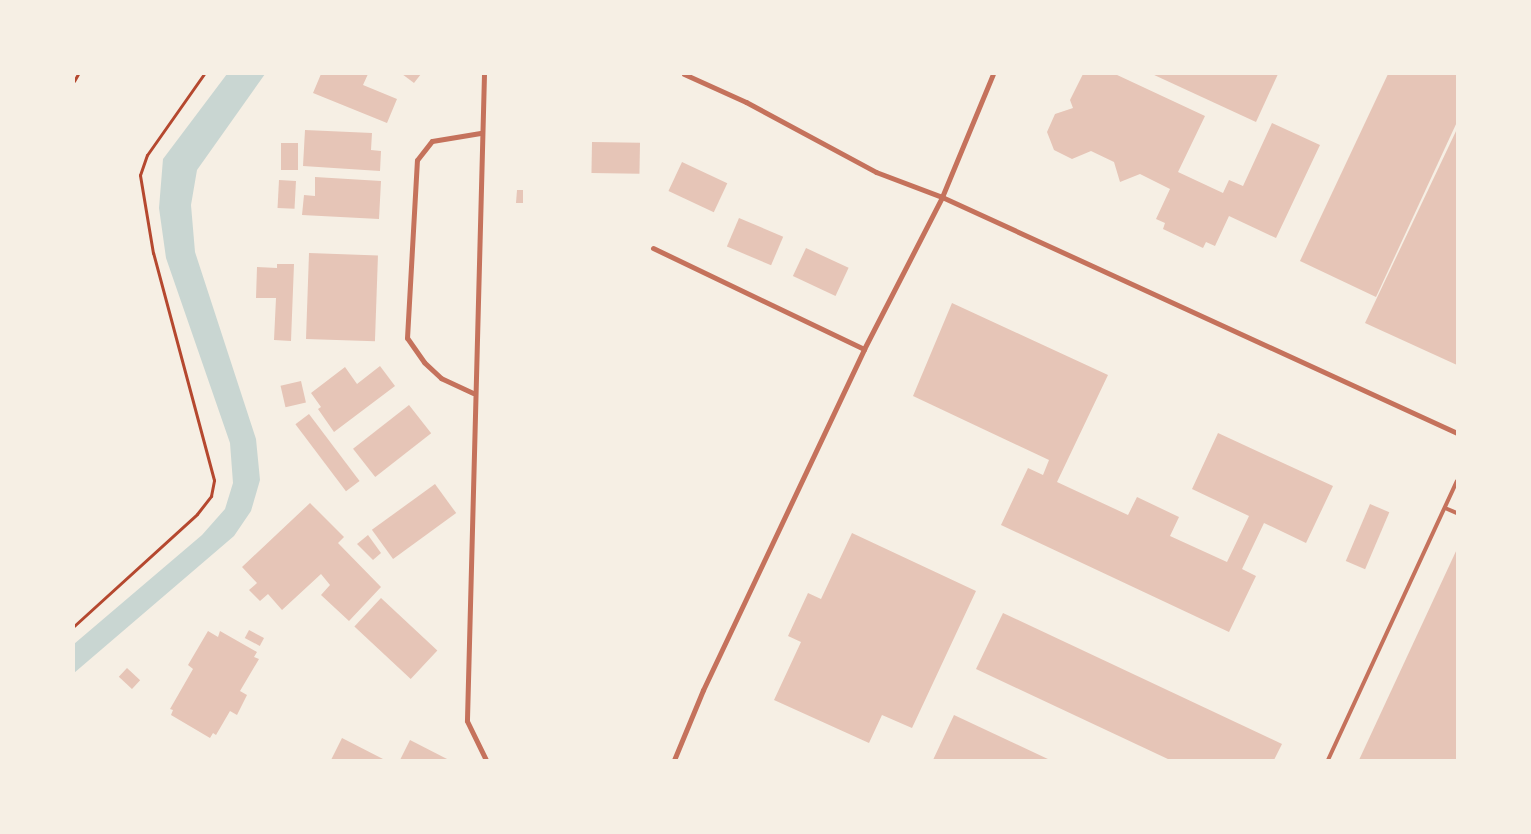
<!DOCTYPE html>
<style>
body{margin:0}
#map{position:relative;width:1531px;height:834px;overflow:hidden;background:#f6efe4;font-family:Manrope,sans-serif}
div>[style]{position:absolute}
.water>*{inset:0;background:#c9d6d2}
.building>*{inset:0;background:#e6c5b7;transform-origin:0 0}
.path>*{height:3px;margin:-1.5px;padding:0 1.5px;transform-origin:1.5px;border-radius:1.5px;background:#b5482f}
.service>*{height:4px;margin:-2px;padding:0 2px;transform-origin:2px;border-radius:2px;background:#c5725c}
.minor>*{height:5px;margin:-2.5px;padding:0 2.5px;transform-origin:2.5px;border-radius:2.5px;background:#c5725c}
span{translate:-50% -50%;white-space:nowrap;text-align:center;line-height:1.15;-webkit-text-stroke:5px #f6efe4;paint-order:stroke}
.frame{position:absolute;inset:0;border:75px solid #f6efe4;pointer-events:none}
</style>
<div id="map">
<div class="water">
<i style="clip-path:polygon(227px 74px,265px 74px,197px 170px,191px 205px,195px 252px,256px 439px,260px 480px,251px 511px,234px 536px,74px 673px,74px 644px,202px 535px,225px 509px,233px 483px,230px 443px,166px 258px,159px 208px,163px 159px)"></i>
</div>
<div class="building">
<i style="clip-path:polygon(321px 74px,368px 74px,363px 85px,397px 99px,387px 123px,313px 93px)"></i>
<i style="clip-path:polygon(402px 74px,421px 74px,414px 83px)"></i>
<i style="clip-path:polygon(1083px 74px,1115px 74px,1205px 116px,1178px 172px,1223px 193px,1229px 180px,1243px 186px,1272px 123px,1320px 145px,1276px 238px,1229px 216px,1215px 246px,1206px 242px,1203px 248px,1163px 229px,1165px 223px,1156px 219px,1170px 189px,1140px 174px,1120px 182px,1114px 162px,1091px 151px,1072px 159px,1054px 150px,1047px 132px,1055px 114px,1073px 108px,1070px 100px)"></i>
<i style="clip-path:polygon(1152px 74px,1278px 74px,1256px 122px)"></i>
<i style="clip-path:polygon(1388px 74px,1457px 74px,1457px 122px,1376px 297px,1300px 261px)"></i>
<i style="clip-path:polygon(1457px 129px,1457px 365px,1365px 323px)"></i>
<i style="clip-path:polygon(305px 130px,372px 133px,371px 150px,381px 151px,380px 171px,303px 166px)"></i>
<i style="left:592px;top:142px;width:48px;height:31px;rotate:1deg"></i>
<i style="left:281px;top:143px;width:17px;height:27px"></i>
<i style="left:682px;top:162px;width:50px;height:32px;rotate:25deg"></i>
<i style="clip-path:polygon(315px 177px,381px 181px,379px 219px,302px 215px,304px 195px,315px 196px)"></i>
<i style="left:279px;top:180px;width:17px;height:28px;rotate:3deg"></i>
<i style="clip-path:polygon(517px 190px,523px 190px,523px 203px,516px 203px)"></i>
<i style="left:739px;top:218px;width:48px;height:31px;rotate:23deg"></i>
<i style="left:806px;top:248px;width:47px;height:31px;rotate:25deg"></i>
<i style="left:309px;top:253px;width:69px;height:86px;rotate:2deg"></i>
<i style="clip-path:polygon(277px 264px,294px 264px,291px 341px,274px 340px,276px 298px,256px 298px,257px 267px,277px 268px)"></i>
<i style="clip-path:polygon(952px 303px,1108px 375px,1057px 482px,1128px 515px,1137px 497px,1179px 517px,1170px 536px,1227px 562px,1249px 516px,1192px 489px,1218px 433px,1333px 486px,1306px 543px,1264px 523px,1242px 569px,1256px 576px,1229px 632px,1001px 525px,1028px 468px,1043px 475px,1049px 460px,913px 396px)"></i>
<i style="clip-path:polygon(380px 366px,395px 386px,334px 432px,318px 409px,321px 407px,311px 393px,345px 367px,357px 384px)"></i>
<i style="left:301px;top:381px;width:22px;height:21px;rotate:77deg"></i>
<i style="left:409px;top:405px;width:36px;height:71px;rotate:52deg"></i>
<i style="left:309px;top:414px;width:84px;height:17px;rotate:53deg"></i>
<i style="left:435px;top:484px;width:36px;height:78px;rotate:54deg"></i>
<i style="clip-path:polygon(310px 503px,344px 537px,338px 543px,381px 587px,349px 621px,321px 595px,330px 585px,321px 574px,282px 610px,268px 594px,260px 601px,249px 590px,257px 583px,242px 567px)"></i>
<i style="left:1370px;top:504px;width:21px;height:62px;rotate:23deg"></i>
<i style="clip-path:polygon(852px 533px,976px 591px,912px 728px,882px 715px,869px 743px,774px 700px,801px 642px,788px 636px,808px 593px,821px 599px)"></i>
<i style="clip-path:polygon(368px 535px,381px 553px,373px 560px,357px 544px)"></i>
<i style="clip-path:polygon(1457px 549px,1457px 760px,1359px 760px)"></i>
<i style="left:381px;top:598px;width:77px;height:39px;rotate:43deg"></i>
<i style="clip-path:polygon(1003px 613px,1282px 744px,1274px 760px,1170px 760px,976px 669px)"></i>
<i style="left:249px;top:630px;width:17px;height:9px;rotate:28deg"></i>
<i style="clip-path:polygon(208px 631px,218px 637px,220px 631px,257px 652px,254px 657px,259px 659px,240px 691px,247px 695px,237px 715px,230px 711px,216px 735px,213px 733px,210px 738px,171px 715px,173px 710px,170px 709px,193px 669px,188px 665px)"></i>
<i style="left:127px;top:668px;width:18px;height:12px;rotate:43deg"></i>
<i style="clip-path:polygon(954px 715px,1050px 760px,933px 760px)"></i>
<i style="clip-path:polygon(342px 738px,383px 759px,388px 760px,331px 760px)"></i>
<i style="clip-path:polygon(410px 740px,449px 760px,400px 760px)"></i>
</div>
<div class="path">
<i style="left:74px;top:81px;width:8px;rotate:-60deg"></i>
<i style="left:74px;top:626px;width:166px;rotate:-42.3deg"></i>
<i style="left:197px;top:514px;width:23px;rotate:-52deg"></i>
<i style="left:211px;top:496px;width:16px;rotate:-79deg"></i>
<i style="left:214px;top:480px;width:235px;rotate:-105deg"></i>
<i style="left:153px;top:253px;width:79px;rotate:-99.5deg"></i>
<i style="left:140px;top:175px;width:21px;rotate:-71deg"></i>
<i style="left:147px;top:155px;width:99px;rotate:-54.9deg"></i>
</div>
<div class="service">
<i style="left:1445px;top:508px;width:13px;rotate:23deg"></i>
<i style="left:1328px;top:760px;width:307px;rotate:-65.2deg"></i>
</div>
<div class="minor">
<i style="left:484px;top:74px;width:647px;rotate:91.51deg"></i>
<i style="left:467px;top:721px;width:43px;rotate:64deg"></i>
<i style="left:684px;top:74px;width:68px;rotate:24.3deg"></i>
<i style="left:746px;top:102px;width:148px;rotate:28.3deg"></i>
<i style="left:876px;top:172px;width:71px;rotate:20.7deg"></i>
<i style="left:942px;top:197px;width:566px;rotate:24.62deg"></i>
<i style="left:653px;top:248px;width:234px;rotate:25.6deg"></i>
<i style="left:473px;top:393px;width:35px;rotate:-155deg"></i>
<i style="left:441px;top:378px;width:23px;rotate:-137deg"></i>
<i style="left:424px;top:362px;width:29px;rotate:-125deg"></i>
<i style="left:407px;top:338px;width:178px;rotate:-86.8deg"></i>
<i style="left:417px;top:160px;width:24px;rotate:-52deg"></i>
<i style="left:432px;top:141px;width:49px;rotate:-9.5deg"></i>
<i style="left:674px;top:760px;width:76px;rotate:-67.5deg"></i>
<i style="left:703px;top:690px;width:377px;rotate:-64.7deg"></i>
<i style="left:864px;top:349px;width:171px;rotate:-62.8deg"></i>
<i style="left:942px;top:197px;width:133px;rotate:-67.5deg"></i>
</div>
<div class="frame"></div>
</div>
